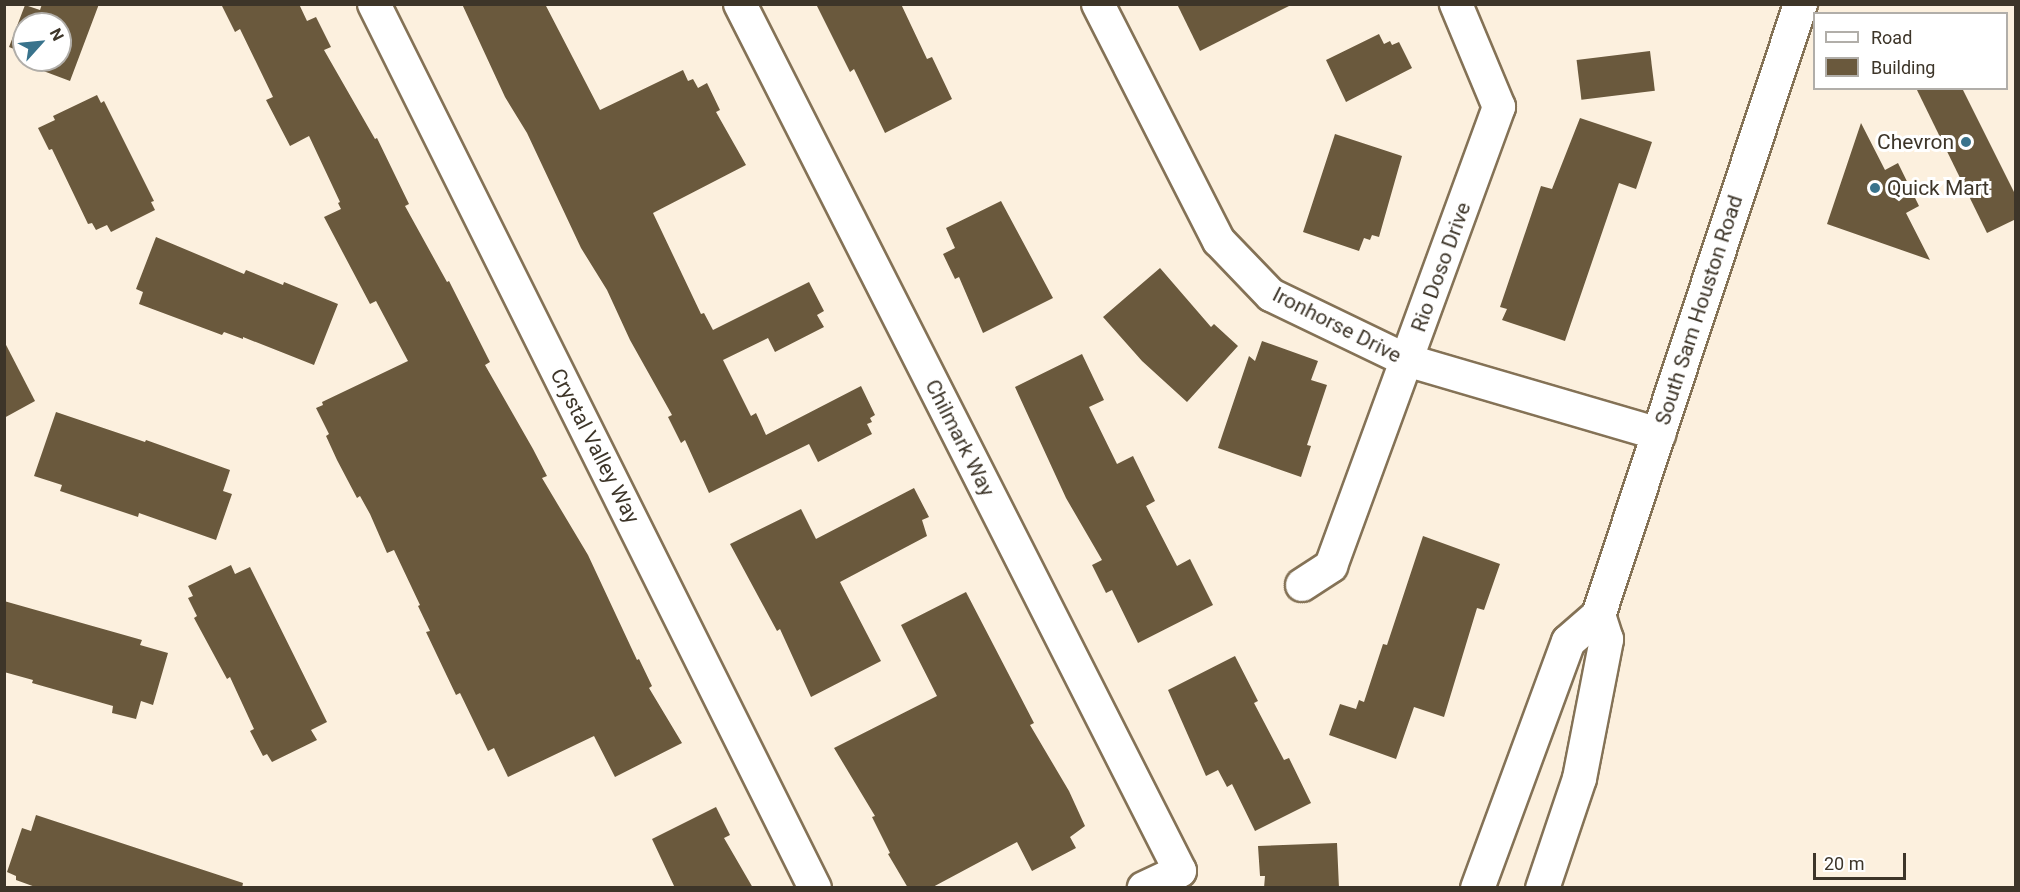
<!DOCTYPE html>
<style>
body{margin:0}
#map{position:relative;width:2020px;height:892px;overflow:hidden;background:#fcf0de;font-family:Roboto,sans-serif}
div>[style]{position:absolute}
.building>*{inset:0;background:#6a593d;transform-origin:0 0}
.roads{filter:drop-shadow(2px 0 #847256) drop-shadow(-2px 0 #847256) drop-shadow(0 2px #847256) drop-shadow(0 -2px #847256)}
.minor>*{height:32px;margin:-16px;padding:0 16px;transform-origin:16px;border-radius:16px;background:#fff}
.tertiary>*{height:33px;margin:-16.5px;padding:0 16.5px;transform-origin:16.5px;border-radius:16.5px;background:#fff}
.dots>*{width:16px;height:16px;translate:-50% -50%;box-sizing:border-box;border:3px solid #fff;border-radius:50%}
span{translate:-50% -50%;white-space:nowrap;text-align:center;line-height:1.15;-webkit-text-stroke:6px #fff;paint-order:stroke}
.poi-label{font-size:21px;color:#3d3529}
.right{translate:-100% -50%;text-align:right}
.left{translate:0 -50%;text-align:left}
.street-label{font-size:21px;color:#3d3529}
.frame{position:absolute;inset:0;border:6px solid #3d3529;pointer-events:none}
.legend{position:absolute;left:1813px;top:12px;width:195px;height:78px;box-sizing:border-box;background:#fff;border:2px solid #b1aea9;margin:0;padding:8px 10px;list-style:none;font-size:18px;color:#3d3529}
.legend li{display:flex;align-items:center;gap:12px;height:30px}
.legend b{width:30px;border:2px solid #b1aea9}
.north{position:absolute;left:12px;top:12px;width:60px;height:60px;box-sizing:border-box;background:#fff;border:2px solid #b1aea9;border-radius:50%;rotate:63deg;font-size:16px;font-weight:700;line-height:24px;text-align:center;color:#3d3529}
.north::after{content:'';display:block;margin:auto;width:21px;height:27px;background:#39738c;clip-path:polygon(50% 0,100% 100%,50% 72%,0 100%)}
.scale{position:absolute;left:1813px;top:853px;width:93px;height:27px;box-sizing:border-box;border:3px solid #3d3529;border-top:0;padding-left:8px;font-size:18px;line-height:21px;white-space:nowrap;color:#3d3529;-webkit-text-stroke:4px #fff;paint-order:stroke}
</style>
<div id="map">
<div class="building">
<i style="clip-path:polygon(42px 4px,99px 4px,70px 81px,22px 63px,24px 58px,24px 60px,60px 60px,60px 24px,24px 24px,24px 53px,9px 47px,25px 5px,40px 10px)"></i>
<i style="clip-path:polygon(221px 4px,299px 4px,307px 21px,316px 17px,331px 47px,324px 50px,375px 139px,377px 138px,409px 204px,405px 206px,447px 282px,449px 281px,490px 362px,485px 365px,533px 449px,547px 476px,542px 478px,588px 555px,637px 660px,639px 659px,652px 686px,649px 688px,682px 743px,615px 777px,594px 736px,508px 777px,494px 748px,488px 751px,460px 693px,456px 695px,445px 672px,426px 632px,430px 631px,418px 606px,420px 605px,394px 550px,387px 553px,370px 514px,360px 496px,357px 498px,337px 460px,326px 436px,329px 434px,316px 408px,323px 405px,322px 402px,408px 361px,376px 301px,370px 304px,324px 217px,341px 209px,338px 203px,340px 202px,309px 136px,290px 146px,266px 100px,273px 97px,240px 29px,235px 32px)"></i>
<i style="clip-path:polygon(462px 4px,545px 4px,600px 110px,683px 70px,688px 81px,693px 79px,698px 88px,707px 83px,720px 110px,716px 112px,746px 165px,653px 213px,701px 314px,704px 313px,713px 330px,809px 282px,824px 311px,817px 315px,824px 327px,775px 352px,768px 338px,723px 360px,751px 416px,756px 413px,766px 435px,861px 386px,875px 415px,870px 418px,872px 422px,867px 424px,872px 434px,818px 462px,809px 444px,709px 493px,685px 440px,681px 443px,668px 417px,672px 415px,630px 340px,607px 290px,581px 248px,527px 133px,505px 97px)"></i>
<i style="clip-path:polygon(816px 4px,901px 4px,927px 59px,932px 57px,952px 99px,885px 133px,854px 69px,850px 72px)"></i>
<i style="clip-path:polygon(1177px 4px,1293px 4px,1200px 51px)"></i>
<i style="clip-path:polygon(1379px 34px,1384px 44px,1390px 41px,1392px 45px,1399px 42px,1412px 68px,1346px 102px,1326px 60px)"></i>
<i style="left:1650px;top:51px;width:40px;height:74px;rotate:83deg"></i>
<i style="clip-path:polygon(1916px 88px,1962px 88px,2016px 196px,2016px 219px,1987px 233px)"></i>
<i style="clip-path:polygon(97px 95px,101px 103px,104px 101px,154px 201px,151px 202px,155px 210px,111px 232px,107px 225px,96px 230px,92px 223px,88px 224px,52px 149px,49px 150px,38px 128px,55px 120px,53px 116px)"></i>
<i style="clip-path:polygon(1580px 118px,1652px 142px,1636px 189px,1619px 183px,1565px 341px,1502px 320px,1507px 309px,1500px 307px,1541px 186px,1552px 189px)"></i>
<i style="clip-path:polygon(1861px 123px,1885px 170px,1898px 163px,1919px 206px,1906px 213px,1930px 260px,1827px 224px)"></i>
<i style="clip-path:polygon(1335px 134px,1402px 156px,1379px 237px,1372px 235px,1370px 240px,1364px 238px,1359px 251px,1303px 232px)"></i>
<i style="clip-path:polygon(1001px 201px,1053px 298px,983px 333px,959px 277px,955px 279px,943px 254px,955px 248px,946px 228px)"></i>
<i style="clip-path:polygon(156px 237px,244px 274px,246px 270px,283px 285px,284px 282px,338px 304px,314px 365px,243px 337px,243px 339px,224px 332px,222px 335px,139px 304px,143px 292px,136px 289px)"></i>
<i style="clip-path:polygon(1160px 268px,1211px 327px,1214px 324px,1238px 346px,1187px 402px,1142px 361px,1103px 317px)"></i>
<i style="clip-path:polygon(4px 341px,35px 401px,4px 418px)"></i>
<i style="clip-path:polygon(1262px 341px,1318px 361px,1311px 380px,1327px 385px,1307px 445px,1311px 446px,1301px 477px,1218px 448px,1249px 356px,1255px 361px)"></i>
<i style="clip-path:polygon(1082px 354px,1104px 400px,1089px 407px,1117px 464px,1133px 456px,1155px 501px,1146px 506px,1177px 566px,1190px 559px,1213px 605px,1138px 643px,1112px 590px,1106px 593px,1092px 565px,1102px 560px,1066px 498px,1015px 387px)"></i>
<i style="clip-path:polygon(56px 412px,145px 442px,146px 440px,230px 470px,223px 491px,232px 494px,216px 540px,139px 513px,138px 517px,60px 491px,62px 485px,34px 476px)"></i>
<i style="clip-path:polygon(914px 488px,929px 517px,922px 520px,927px 536px,840px 582px,881px 661px,811px 697px,780px 629px,777px 631px,730px 544px,801px 509px,816px 539px)"></i>
<i style="clip-path:polygon(1423px 536px,1500px 564px,1484px 610px,1477px 608px,1444px 717px,1414px 707px,1396px 759px,1329px 735px,1340px 704px,1356px 709px,1359px 700px,1364px 702px,1383px 644px,1387px 645px)"></i>
<i style="clip-path:polygon(231px 565px,235px 574px,250px 567px,327px 722px,311px 730px,317px 740px,272px 762px,267px 754px,263px 756px,250px 731px,254px 729px,230px 677px,227px 679px,194px 618px,197px 616px,188px 598px,193px 596px,188px 586px)"></i>
<i style="clip-path:polygon(966px 592px,1034px 723px,1030px 725px,1069px 791px,1085px 826px,1070px 837px,1076px 848px,1032px 871px,1017px 842px,931px 888px,908px 888px,888px 854px,890px 853px,872px 817px,875px 816px,834px 748px,937px 696px,901px 625px)"></i>
<i style="clip-path:polygon(4px 601px,142px 640px,140px 645px,168px 653px,153px 705px,141px 701px,136px 719px,112px 713px,113px 706px,32px 683px,33px 680px,4px 672px)"></i>
<i style="clip-path:polygon(1235px 656px,1258px 701px,1254px 703px,1284px 760px,1289px 758px,1311px 803px,1255px 831px,1232px 784px,1227px 787px,1218px 770px,1206px 776px,1168px 690px)"></i>
<i style="clip-path:polygon(716px 807px,730px 835px,724px 838px,753px 888px,675px 888px,652px 839px)"></i>
<i style="clip-path:polygon(36px 815px,243px 883px,242px 888px,38px 888px,16px 880px,16px 876px,7px 872px,22px 828px,31px 831px)"></i>
<i style="clip-path:polygon(1337px 843px,1339px 888px,1264px 888px,1265px 876px,1260px 876px,1258px 846px)"></i>
</div>
<div class="roads">
<div class="minor">
<i style="left:374px;top:4px;width:988px;rotate:63.49deg"></i>
<i style="left:740px;top:4px;width:972px;rotate:63.09deg"></i>
<i style="left:1180px;top:871px;width:40px;rotate:155deg"></i>
<i style="left:1098px;top:4px;width:266px;rotate:63deg"></i>
<i style="left:1219px;top:241px;width:75px;rotate:46.1deg"></i>
<i style="left:1271px;top:295px;width:150px;rotate:25.7deg"></i>
<i style="left:1406px;top:360px;width:264px;rotate:16.3deg"></i>
<i style="left:1302px;top:585px;width:35px;rotate:-33deg"></i>
<i style="left:1331px;top:566px;width:489px;rotate:-69.9deg"></i>
<i style="left:1499px;top:107px;width:112px;rotate:-112.7deg"></i>
</div>
<div class="tertiary">
<i style="left:1477px;top:888px;width:263px;rotate:-69.8deg"></i>
<i style="left:1568px;top:641px;width:40px;rotate:-41deg"></i>
<i style="left:1598px;top:615px;width:644px;rotate:-71.71deg"></i>
<i style="left:1542px;top:888px;width:116px;rotate:-71.4deg"></i>
<i style="left:1579px;top:778px;width:142px;rotate:-79deg"></i>
<i style="left:1606px;top:639px;width:25px;rotate:-108deg"></i>
</div>
</div>
<div class="dots">
<i style="left:1966px;top:142px;background:#39738c"></i>
<i style="left:1875px;top:188px;background:#39738c"></i>
</div>
<div class="poi-label">
<span class="right" style="left:1954px;top:142px">Chevron</span>
<span class="left" style="left:1887px;top:188px">Quick Mart</span>
</div>
<div class="street-label">
<span style="left:1441px;top:267px;rotate:-70deg">Rio Doso Drive</span>
<span style="left:1699px;top:310px;rotate:-72deg">South Sam Houston Road</span>
<span style="left:1337px;top:325px;rotate:27deg">Ironhorse Drive</span>
<span style="left:960px;top:438px;rotate:63deg">Chilmark Way</span>
<span style="left:595px;top:446px;rotate:63deg">Crystal Valley Way</span>
</div>
<div class="frame"></div>
<ul class="legend">
<li><b style="height:8px;background:#fff"></b>Road</li>
<li><b style="height:16px;background:#6a593d"></b>Building</li>
</ul>
<div class="north">N</div>
<div class="scale">20 m</div>
</div>
